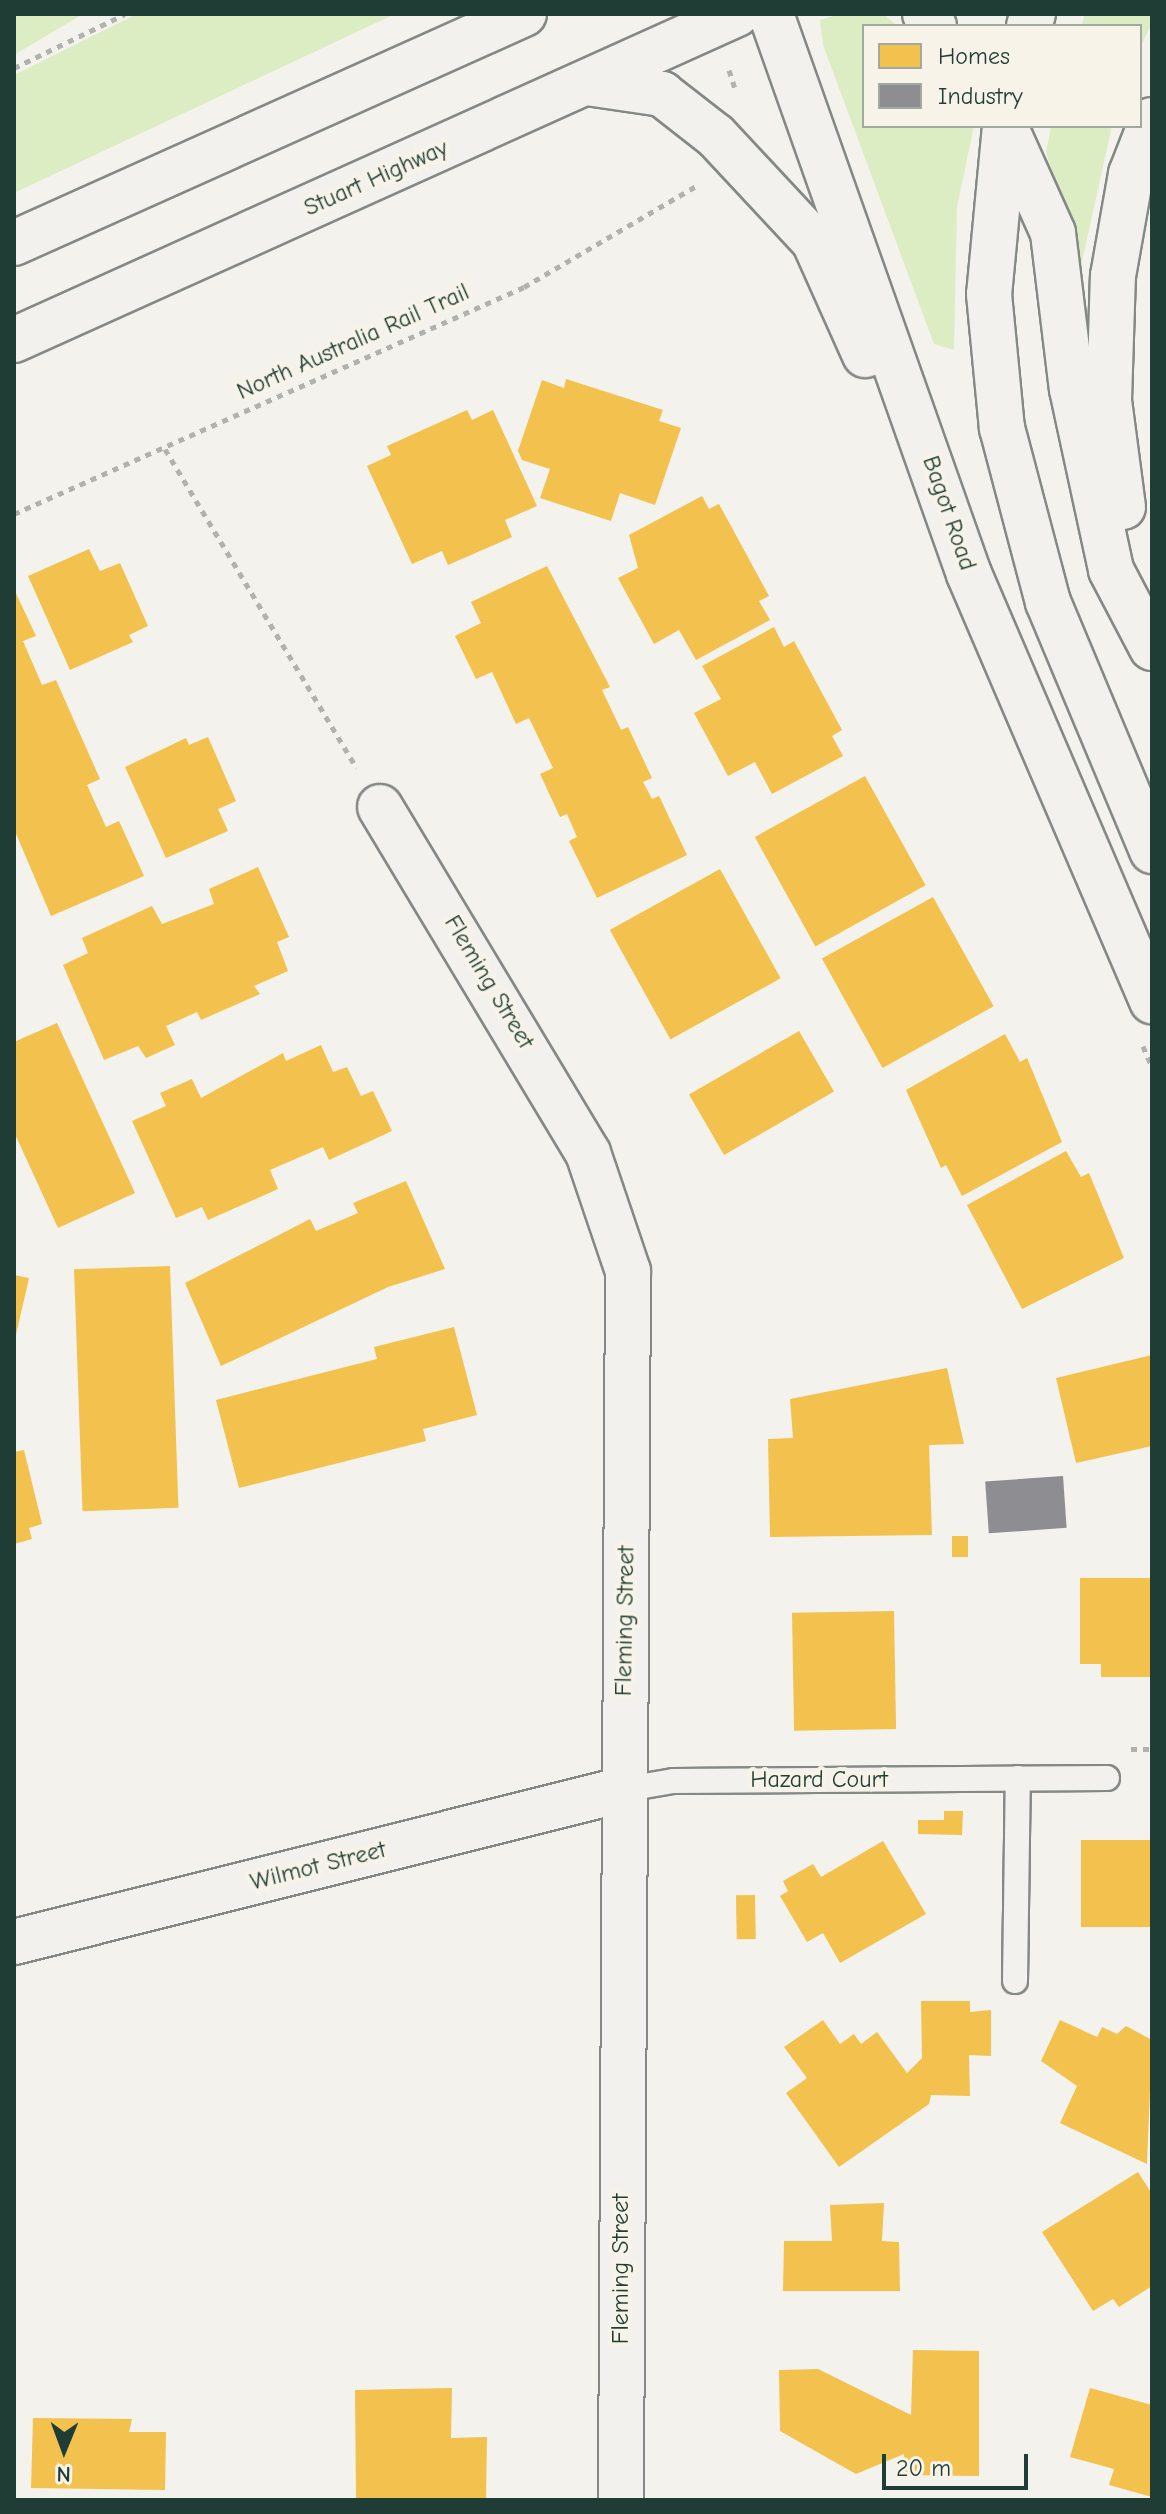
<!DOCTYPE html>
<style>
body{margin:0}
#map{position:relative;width:1166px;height:2514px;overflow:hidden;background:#f4f2ec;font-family:"Comic Neue",sans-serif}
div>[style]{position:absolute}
.green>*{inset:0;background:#dcedc3}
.homes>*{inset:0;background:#f2c14e;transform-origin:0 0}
.industry>*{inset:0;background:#8d8d92;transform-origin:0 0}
.path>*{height:5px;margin-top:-2.5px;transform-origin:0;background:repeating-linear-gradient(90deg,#b0b2ae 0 6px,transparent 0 12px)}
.roads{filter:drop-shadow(2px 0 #848985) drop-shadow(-2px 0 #848985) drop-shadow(0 2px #848985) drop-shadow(0 -2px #848985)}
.lane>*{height:24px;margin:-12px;padding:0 12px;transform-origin:12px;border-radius:12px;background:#f2f1ed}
.street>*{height:44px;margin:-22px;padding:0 22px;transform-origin:22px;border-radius:22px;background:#f2f1ed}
.secondary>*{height:44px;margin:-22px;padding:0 22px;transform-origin:22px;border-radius:22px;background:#f2f1ed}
.highway>*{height:44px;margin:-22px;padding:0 22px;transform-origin:22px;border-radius:22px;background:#f2f1ed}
span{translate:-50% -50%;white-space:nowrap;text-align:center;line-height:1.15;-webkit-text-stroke:8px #f7f3e8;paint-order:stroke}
.street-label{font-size:24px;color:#1f3d34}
.frame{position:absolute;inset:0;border:16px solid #1f3d34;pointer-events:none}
.legend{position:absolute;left:862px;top:24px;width:280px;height:104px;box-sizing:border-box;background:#f7f3e8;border:2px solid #a1aaa0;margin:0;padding:10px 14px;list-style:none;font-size:24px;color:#1f3d34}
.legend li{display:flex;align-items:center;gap:16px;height:40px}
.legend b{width:40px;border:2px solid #a1aaa0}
.north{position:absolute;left:24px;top:2410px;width:80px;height:80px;-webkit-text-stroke:6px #f7f3e8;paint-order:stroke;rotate:181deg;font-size:22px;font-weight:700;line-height:32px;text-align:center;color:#1f3d34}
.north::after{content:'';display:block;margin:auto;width:28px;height:36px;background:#1f3d34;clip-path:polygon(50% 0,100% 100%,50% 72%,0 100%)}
.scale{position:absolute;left:882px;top:2454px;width:146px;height:36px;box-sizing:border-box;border:4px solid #1f3d34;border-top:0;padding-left:10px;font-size:24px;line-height:28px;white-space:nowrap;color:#1f3d34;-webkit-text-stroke:6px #f7f3e8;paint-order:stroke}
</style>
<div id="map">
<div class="green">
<i style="clip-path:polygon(14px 14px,83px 14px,14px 55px)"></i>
<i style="clip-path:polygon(137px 14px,395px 14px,14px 193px,14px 75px)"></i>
<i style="clip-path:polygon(841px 14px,883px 14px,898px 26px,864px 26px,864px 126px,974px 126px,957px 207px,954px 350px,934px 344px,823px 45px,820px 20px)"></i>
<i style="clip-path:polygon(1085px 14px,1152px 14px,1152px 22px,1140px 49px,1140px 26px,1081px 26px)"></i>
<i style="clip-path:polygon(1051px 126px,1112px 126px,1081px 266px,1046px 152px)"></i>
</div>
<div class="homes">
<i style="clip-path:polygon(566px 379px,663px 410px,659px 421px,681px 428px,655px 505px,620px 493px,611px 521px,540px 498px,550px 469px,522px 460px,518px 451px,542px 380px,564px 388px)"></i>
<i style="clip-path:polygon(467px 410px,472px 420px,493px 410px,537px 506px,505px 520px,512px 537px,448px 565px,442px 551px,412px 564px,367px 466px,391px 455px,387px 446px)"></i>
<i style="clip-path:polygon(702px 496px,709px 509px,719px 504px,769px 596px,759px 601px,770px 620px,696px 660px,679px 630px,654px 644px,618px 578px,638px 568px,629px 535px)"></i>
<i style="clip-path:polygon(89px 549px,100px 571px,120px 563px,148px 626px,129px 635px,133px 642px,70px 670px,28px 576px)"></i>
<i style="clip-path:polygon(547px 566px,610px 687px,602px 690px,621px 730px,628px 727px,652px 778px,643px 782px,652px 799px,659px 796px,687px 855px,597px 898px,569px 841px,577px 837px,567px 814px,560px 817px,540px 774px,553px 768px,529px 718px,516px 724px,492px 672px,476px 679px,455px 636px,481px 623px,471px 602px)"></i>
<i style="clip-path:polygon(14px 589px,36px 636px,23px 641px,42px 685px,56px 680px,100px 779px,87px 785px,106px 827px,119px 821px,144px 876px,51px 916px,14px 829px)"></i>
<i style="clip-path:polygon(774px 627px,784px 647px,794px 641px,842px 730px,832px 736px,843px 756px,772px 794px,755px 762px,728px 776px,694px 713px,721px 699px,702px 666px)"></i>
<i style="clip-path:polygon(208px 737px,236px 801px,218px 809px,228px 831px,166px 858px,125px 767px,186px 738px,189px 745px)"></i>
<i style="left:865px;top:776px;width:125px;height:126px;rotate:61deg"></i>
<i style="clip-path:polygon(258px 867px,289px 937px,277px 942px,288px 971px,254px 986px,260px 994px,201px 1020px,197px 1012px,166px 1026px,175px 1045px,146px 1058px,138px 1046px,104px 1060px,63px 965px,88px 953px,82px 938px,152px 906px,162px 924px,214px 904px,209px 889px)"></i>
<i style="left:720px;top:869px;width:125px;height:126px;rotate:61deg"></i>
<i style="left:933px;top:897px;width:125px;height:127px;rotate:61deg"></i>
<i style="clip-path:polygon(57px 1023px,135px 1193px,58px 1228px,14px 1132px,14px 1042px)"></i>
<i style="left:799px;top:1031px;width:70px;height:127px;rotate:60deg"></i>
<i style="clip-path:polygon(1005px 1034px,1020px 1062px,1027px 1058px,1062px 1142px,962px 1196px,946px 1165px,941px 1168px,906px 1090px)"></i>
<i style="clip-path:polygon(321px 1045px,333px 1072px,347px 1067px,361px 1096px,373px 1091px,392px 1131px,329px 1160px,323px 1147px,270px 1170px,278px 1189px,208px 1220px,202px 1207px,176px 1218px,132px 1121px,166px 1106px,160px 1093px,192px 1079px,201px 1098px,283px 1053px,286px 1061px)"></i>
<i style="clip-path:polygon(1066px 1151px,1081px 1177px,1089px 1173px,1124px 1258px,1022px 1309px,967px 1205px)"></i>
<i style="clip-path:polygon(406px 1181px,445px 1269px,388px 1287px,221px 1366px,185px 1283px,310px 1219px,316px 1231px,358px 1213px,353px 1203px)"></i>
<i style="left:170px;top:1266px;width:242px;height:96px;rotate:88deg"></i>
<i style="clip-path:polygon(14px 1275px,29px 1278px,15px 1339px,14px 1338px)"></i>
<i style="clip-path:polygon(454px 1327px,477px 1415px,423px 1429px,426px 1441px,239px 1488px,216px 1400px,377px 1359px,374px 1347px)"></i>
<i style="clip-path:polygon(1152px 1355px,1152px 1446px,1076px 1463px,1056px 1378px)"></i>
<i style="clip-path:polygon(947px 1368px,964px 1444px,929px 1445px,932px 1535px,770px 1537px,768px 1439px,793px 1438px,790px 1399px)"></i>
<i style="clip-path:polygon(24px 1450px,42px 1524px,29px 1528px,32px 1539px,14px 1544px,14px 1452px)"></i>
<i style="left:968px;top:1536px;width:21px;height:16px;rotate:90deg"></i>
<i style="clip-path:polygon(1080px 1578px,1152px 1578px,1152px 1677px,1101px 1677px,1101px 1664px,1080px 1664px)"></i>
<i style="left:894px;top:1611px;width:118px;height:102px;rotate:89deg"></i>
<i style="clip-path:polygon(944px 1811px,963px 1811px,962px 1835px,918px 1834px,918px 1820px,944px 1820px)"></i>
<i style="left:1081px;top:1840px;width:71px;height:87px"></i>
<i style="clip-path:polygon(883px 1841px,926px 1914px,840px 1963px,823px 1933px,807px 1942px,780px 1896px,788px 1891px,783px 1881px,813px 1864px,821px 1877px)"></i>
<i style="left:755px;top:1895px;width:44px;height:19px;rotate:89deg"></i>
<i style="clip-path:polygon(921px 2001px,970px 2001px,970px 2012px,991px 2010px,991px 2056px,969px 2055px,970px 2096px,931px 2095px,929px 2104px,839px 2167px,786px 2093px,807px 2078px,784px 2047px,823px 2020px,840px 2044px,854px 2034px,861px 2044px,877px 2032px,907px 2073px,922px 2058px)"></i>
<i style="clip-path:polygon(1060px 2020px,1097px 2037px,1102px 2027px,1117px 2034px,1126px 2026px,1152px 2040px,1147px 2164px,1060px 2123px,1077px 2086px,1041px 2061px)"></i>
<i style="clip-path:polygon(1138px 2172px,1152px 2194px,1152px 2286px,1119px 2307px,1113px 2299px,1093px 2311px,1042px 2232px)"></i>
<i style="clip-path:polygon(884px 2203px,882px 2241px,899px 2242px,900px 2291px,783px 2291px,784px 2241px,832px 2241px,830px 2205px)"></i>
<i style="clip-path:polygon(913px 2350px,979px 2351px,979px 2476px,904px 2475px,904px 2454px,856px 2474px,780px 2431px,779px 2370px,818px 2369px,911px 2415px)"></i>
<i style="clip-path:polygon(452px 2388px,451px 2438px,487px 2437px,486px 2500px,356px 2500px,355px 2390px)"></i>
<i style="clip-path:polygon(1090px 2388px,1152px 2405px,1152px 2497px,1109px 2485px,1114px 2469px,1070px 2457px)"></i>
<i style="clip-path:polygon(33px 2418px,132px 2419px,129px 2432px,166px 2432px,165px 2490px,31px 2488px)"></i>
</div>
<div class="industry">
<i style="left:1063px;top:1476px;width:52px;height:78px;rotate:86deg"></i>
</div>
<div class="path">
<i style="left:14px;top:68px;width:123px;rotate:-25.9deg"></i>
<i style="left:729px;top:70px;width:22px;rotate:72deg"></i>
<i style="left:165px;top:449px;width:372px;rotate:59deg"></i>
<i style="left:14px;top:514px;width:558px;rotate:-23.99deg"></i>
<i style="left:524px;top:287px;width:202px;rotate:-30.4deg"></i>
<i style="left:1143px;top:1046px;width:23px;rotate:67deg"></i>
<i style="left:1131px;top:1749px;width:21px"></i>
</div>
<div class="roads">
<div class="lane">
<i style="left:621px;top:1790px;width:53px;rotate:-9.8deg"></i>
<i style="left:673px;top:1781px;width:434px;rotate:-0.4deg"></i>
<i style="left:1015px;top:1981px;width:203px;rotate:-89.2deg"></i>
</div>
<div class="street">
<i style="left:380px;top:807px;width:404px;rotate:59deg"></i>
<i style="left:588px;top:1153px;width:125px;rotate:71.3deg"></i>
<i style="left:628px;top:1271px;width:1229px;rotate:90.33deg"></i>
<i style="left:14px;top:1942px;width:626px;rotate:-14.06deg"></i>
</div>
<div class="secondary">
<i style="left:771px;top:14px;width:594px;rotate:70.53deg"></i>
<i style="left:969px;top:574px;width:465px;rotate:66.8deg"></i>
<i style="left:925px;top:14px;width:15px;rotate:53deg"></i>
<i style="left:1029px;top:26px;width:13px;rotate:-72deg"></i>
<i style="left:587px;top:83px;width:76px;rotate:8.3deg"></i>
<i style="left:662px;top:94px;width:68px;rotate:37.9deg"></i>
<i style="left:716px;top:136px;width:144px;rotate:47deg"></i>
<i style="left:814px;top:241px;width:125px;rotate:65.9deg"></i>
<i style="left:1005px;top:126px;width:169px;rotate:95.4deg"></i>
<i style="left:989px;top:294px;width:135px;rotate:84.5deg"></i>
<i style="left:1002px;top:428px;width:180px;rotate:75.2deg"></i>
<i style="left:1048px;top:602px;width:270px;rotate:67.3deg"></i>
<i style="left:1005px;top:126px;width:117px;rotate:65.8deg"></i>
<i style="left:1053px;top:233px;width:157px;rotate:83.1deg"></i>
<i style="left:1072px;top:389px;width:185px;rotate:77.8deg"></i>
<i style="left:1111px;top:570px;width:88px;rotate:62.3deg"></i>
<i style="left:1123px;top:507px;width:107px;rotate:-97.5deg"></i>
<i style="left:1109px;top:401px;width:125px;rotate:-88.2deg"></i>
<i style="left:1113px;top:276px;width:104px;rotate:-80deg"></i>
<i style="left:1131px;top:174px;width:58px;rotate:-68.7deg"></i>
</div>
<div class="highway">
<i style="left:14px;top:243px;width:559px;rotate:-24.18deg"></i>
<i style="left:14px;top:340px;width:793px;rotate:-24.27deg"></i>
</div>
</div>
<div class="street-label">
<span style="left:376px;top:178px;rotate:-24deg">Stuart Highway</span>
<span style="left:353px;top:342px;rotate:-24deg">North Australia Rail Trail</span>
<span style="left:949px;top:513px;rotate:71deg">Bagot Road</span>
<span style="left:489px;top:982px;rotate:59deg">Fleming Street</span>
<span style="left:625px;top:1621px;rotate:-89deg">Fleming Street</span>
<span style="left:819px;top:1780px">Hazard Court</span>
<span style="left:318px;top:1866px;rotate:-14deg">Wilmot Street</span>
<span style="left:621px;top:2269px;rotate:-90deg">Fleming Street</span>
</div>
<div class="frame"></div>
<ul class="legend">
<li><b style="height:22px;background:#f2c14e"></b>Homes</li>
<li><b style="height:22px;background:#8d8d92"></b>Industry</li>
</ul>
<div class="north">N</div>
<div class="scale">20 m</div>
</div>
